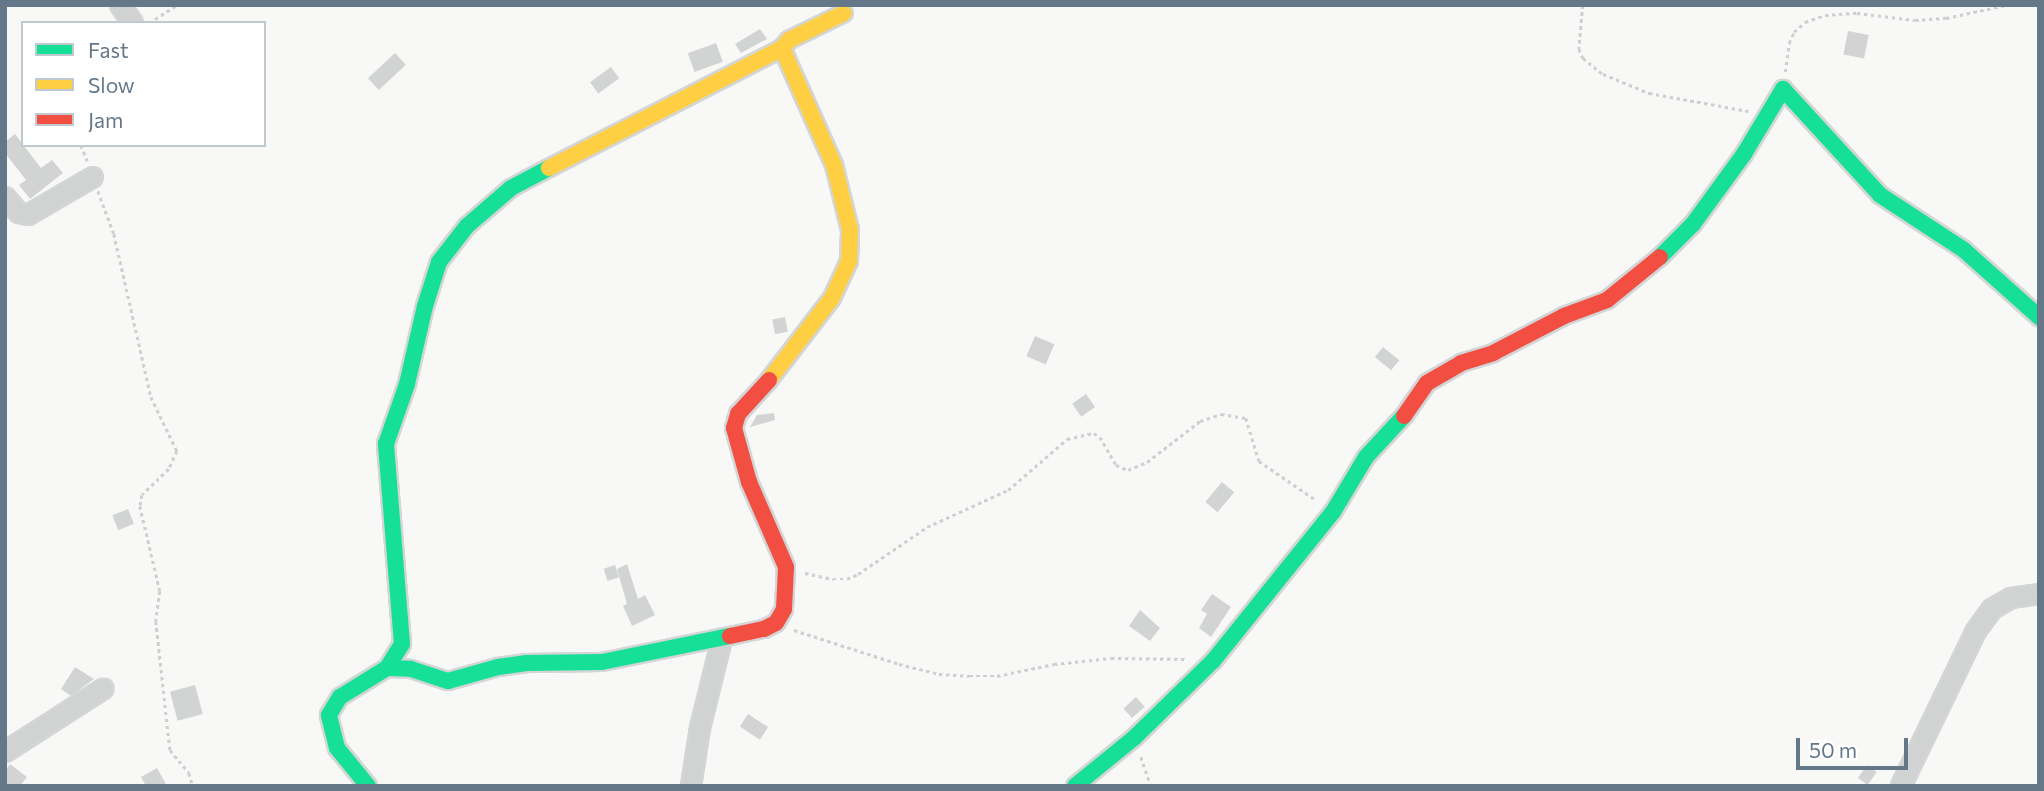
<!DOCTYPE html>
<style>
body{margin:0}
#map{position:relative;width:2044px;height:791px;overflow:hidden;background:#f8f8f7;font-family:Commissioner,sans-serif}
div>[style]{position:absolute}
.building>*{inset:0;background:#d2d4d4;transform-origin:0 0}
.path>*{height:2.5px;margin-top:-1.25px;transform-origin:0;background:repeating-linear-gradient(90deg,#cecfd0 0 3.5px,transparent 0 7px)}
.roads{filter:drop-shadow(2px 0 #d3d5d6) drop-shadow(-2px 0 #d3d5d6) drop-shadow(0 2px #d3d5d6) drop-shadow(0 -2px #d3d5d6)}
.street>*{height:18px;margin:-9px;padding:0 9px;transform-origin:9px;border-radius:9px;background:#d1d3d3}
.fast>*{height:16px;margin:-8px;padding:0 8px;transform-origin:8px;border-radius:8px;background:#16e098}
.slow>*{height:16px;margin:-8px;padding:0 8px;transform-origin:8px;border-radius:8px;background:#ffcf43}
.jam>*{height:16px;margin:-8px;padding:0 8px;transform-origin:8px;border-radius:8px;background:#f24e42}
span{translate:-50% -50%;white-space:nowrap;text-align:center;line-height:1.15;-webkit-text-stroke:7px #fff;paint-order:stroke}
.frame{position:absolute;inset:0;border:7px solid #657889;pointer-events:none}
.legend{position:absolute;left:21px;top:21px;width:245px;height:126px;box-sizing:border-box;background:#fff;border:2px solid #c1c9d0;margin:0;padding:9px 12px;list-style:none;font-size:21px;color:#657889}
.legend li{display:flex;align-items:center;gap:14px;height:35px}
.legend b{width:35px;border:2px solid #c1c9d0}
.scale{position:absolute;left:1796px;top:738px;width:112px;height:32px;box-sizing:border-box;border:4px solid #657889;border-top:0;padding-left:9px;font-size:21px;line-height:24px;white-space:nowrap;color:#657889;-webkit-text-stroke:5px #fff;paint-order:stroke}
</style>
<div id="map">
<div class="building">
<i style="clip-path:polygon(760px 29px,767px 39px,741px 53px,735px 44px)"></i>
<i style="left:1848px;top:31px;width:21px;height:24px;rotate:11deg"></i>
<i style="left:716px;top:43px;width:20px;height:30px;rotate:70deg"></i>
<i style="left:395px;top:53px;width:16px;height:37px;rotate:47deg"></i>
<i style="left:611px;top:67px;width:14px;height:26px;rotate:54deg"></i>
<i style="clip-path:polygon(15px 134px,41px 168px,52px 160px,63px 173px,30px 199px,19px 185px,26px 180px,5px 153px,5px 142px)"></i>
<i style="left:785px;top:317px;width:15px;height:13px;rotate:79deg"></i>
<i style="left:1035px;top:336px;width:21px;height:22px;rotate:23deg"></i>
<i style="left:1383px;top:347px;width:21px;height:13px;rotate:39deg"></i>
<i style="left:1086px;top:394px;width:16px;height:17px;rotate:55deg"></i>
<i style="clip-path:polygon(774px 413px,775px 420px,750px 427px,757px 415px)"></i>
<i style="left:1222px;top:482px;width:16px;height:26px;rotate:40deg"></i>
<i style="left:128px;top:509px;width:16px;height:17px;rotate:68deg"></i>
<i style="clip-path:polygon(627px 564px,638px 599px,645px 595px,655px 615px,632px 626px,623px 606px,627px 604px,617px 569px)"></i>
<i style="left:615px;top:565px;width:13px;height:12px;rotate:72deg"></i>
<i style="clip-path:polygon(1212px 594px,1231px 607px,1211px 637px,1199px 628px,1207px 614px,1201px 610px)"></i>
<i style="clip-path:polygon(1140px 610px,1160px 628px,1150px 641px,1129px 626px)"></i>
<i style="clip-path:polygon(75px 667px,94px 679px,71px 696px,61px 689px)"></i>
<i style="left:195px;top:685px;width:30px;height:26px;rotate:75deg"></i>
<i style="left:1136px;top:697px;width:13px;height:17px;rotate:48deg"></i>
<i style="left:748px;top:714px;width:24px;height:15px;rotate:33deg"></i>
<i style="clip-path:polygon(10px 764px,27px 777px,20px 786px,5px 786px,5px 771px)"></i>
<i style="left:1867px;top:765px;width:12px;height:16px;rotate:35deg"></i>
<i style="clip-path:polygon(157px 768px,167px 786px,146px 786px,141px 777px)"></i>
</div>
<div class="path">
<i style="left:1583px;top:5px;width:44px;rotate:95.2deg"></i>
<i style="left:1579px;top:49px;width:10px;rotate:66deg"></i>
<i style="left:1583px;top:58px;width:26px;rotate:39deg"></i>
<i style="left:1603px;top:74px;width:50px;rotate:22.4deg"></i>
<i style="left:1649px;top:93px;width:101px;rotate:10.3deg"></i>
<i style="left:149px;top:23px;width:33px;rotate:-33deg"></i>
<i style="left:1785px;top:72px;width:29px;rotate:-82deg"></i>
<i style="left:1789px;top:43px;width:12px;rotate:-66deg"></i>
<i style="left:1794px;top:32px;width:15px;rotate:-42deg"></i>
<i style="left:1805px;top:22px;width:21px;rotate:-19deg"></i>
<i style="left:1825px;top:15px;width:32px;rotate:-4deg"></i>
<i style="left:1857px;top:13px;width:58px;rotate:6.9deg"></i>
<i style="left:1915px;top:20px;width:31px;rotate:-4deg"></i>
<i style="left:1946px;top:18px;width:61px;rotate:-12.2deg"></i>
<i style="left:81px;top:145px;width:18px;rotate:68deg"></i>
<i style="left:98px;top:191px;width:46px;rotate:69.6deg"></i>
<i style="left:114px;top:234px;width:167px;rotate:77.2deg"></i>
<i style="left:151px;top:397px;width:60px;rotate:64.3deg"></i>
<i style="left:177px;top:451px;width:20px;rotate:114deg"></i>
<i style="left:169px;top:469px;width:37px;rotate:136deg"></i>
<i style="left:142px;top:495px;width:11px;rotate:100deg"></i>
<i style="left:140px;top:506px;width:87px;rotate:76.8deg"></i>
<i style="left:160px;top:591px;width:30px;rotate:98deg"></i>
<i style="left:156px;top:621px;width:130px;rotate:83.8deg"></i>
<i style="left:170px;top:750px;width:30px;rotate:50deg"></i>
<i style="left:189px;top:773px;width:14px;rotate:73deg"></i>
<i style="left:805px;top:573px;width:29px;rotate:12deg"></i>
<i style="left:833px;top:579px;width:14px"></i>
<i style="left:847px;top:579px;width:12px;rotate:-24deg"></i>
<i style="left:858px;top:574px;width:83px;rotate:-34.3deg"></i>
<i style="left:927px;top:527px;width:89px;rotate:-24.6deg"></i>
<i style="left:1008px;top:490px;width:78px;rotate:-40.8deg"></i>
<i style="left:1067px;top:439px;width:28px;rotate:-13deg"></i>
<i style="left:1094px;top:433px;width:7px;rotate:34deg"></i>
<i style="left:1100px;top:437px;width:32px;rotate:60deg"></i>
<i style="left:1116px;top:465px;width:13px;rotate:23deg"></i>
<i style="left:1128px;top:470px;width:21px;rotate:-23deg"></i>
<i style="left:1147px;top:462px;width:67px;rotate:-37.7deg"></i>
<i style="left:1200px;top:421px;width:22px;rotate:-18deg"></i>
<i style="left:1221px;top:414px;width:25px;rotate:9deg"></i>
<i style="left:1246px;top:418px;width:45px;rotate:73.2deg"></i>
<i style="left:1259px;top:461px;width:69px;rotate:34.4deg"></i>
<i style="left:794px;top:630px;width:110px;rotate:17.9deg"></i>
<i style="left:899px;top:664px;width:41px;rotate:14deg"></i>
<i style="left:939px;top:674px;width:30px;rotate:4deg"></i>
<i style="left:969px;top:676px;width:28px"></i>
<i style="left:997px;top:676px;width:58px;rotate:-11.9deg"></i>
<i style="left:1054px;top:664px;width:57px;rotate:-6deg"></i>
<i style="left:1111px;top:658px;width:74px;rotate:0.8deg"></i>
<i style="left:1141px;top:757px;width:31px;rotate:71deg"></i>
</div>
<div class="roads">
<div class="street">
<i style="left:120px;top:5px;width:22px;rotate:54deg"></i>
<i style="left:5px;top:197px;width:21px;rotate:49deg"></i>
<i style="left:19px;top:213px;width:9px;rotate:13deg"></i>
<i style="left:28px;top:215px;width:75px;rotate:-30.3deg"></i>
<i style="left:5px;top:752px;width:117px;rotate:-32.7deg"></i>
<i style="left:691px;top:786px;width:59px;rotate:-81.2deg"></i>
<i style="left:700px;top:728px;width:92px;rotate:-76.1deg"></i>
<i style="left:1901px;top:786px;width:172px;rotate:-64.2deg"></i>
<i style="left:1976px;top:631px;width:27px;rotate:-54deg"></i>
<i style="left:1992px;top:609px;width:22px;rotate:-30deg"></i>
<i style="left:2011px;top:598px;width:28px;rotate:-8deg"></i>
</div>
<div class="fast">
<i style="left:1660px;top:257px;width:47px;rotate:-45deg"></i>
<i style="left:1693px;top:224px;width:87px;rotate:-53.9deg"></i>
<i style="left:1744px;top:154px;width:76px;rotate:-59deg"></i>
<i style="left:1783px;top:89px;width:144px;rotate:47.5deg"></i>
<i style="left:1880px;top:195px;width:100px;rotate:33.2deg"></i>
<i style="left:1964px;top:250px;width:101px;rotate:41.8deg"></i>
<i style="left:387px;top:668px;width:24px;rotate:2deg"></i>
<i style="left:411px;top:669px;width:39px;rotate:18deg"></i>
<i style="left:448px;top:681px;width:52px;rotate:-15.6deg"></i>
<i style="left:498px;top:667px;width:29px;rotate:-8deg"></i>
<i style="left:527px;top:663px;width:75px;rotate:-0.8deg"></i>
<i style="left:602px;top:662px;width:131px;rotate:-11.5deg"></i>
<i style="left:368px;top:786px;width:49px;rotate:-129.2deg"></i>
<i style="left:337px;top:748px;width:34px;rotate:-104deg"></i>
<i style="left:329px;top:715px;width:21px;rotate:-59deg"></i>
<i style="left:340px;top:697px;width:55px;rotate:-31.7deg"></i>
<i style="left:387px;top:668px;width:28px;rotate:-58deg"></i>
<i style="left:402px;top:644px;width:201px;rotate:-94.6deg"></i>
<i style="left:386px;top:444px;width:64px;rotate:-70.7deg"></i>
<i style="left:407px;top:384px;width:80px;rotate:-77deg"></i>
<i style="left:425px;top:306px;width:46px;rotate:-72.3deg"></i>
<i style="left:439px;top:262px;width:46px;rotate:-52.1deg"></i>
<i style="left:467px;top:226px;width:58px;rotate:-40.8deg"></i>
<i style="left:511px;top:188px;width:43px;rotate:-27.8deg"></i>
<i style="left:1075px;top:786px;width:77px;rotate:-39.2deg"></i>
<i style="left:1135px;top:737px;width:109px;rotate:-44.3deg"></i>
<i style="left:1213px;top:661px;width:191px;rotate:-51.2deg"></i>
<i style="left:1333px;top:512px;width:64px;rotate:-59deg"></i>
<i style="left:1366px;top:457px;width:56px;rotate:-47.2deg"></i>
</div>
<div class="slow">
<i style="left:549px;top:168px;width:262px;rotate:-27.2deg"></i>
<i style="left:769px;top:380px;width:103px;rotate:-52.5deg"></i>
<i style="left:832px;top:298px;width:41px;rotate:-65.3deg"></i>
<i style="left:849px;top:261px;width:31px;rotate:-88deg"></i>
<i style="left:850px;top:230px;width:67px;rotate:-103.8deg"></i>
<i style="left:834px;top:165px;width:128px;rotate:-114deg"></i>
<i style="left:782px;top:48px;width:11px;rotate:-49deg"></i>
<i style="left:789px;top:40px;width:61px;rotate:-26.1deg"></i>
</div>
<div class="jam">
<i style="left:1404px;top:416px;width:40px;rotate:-55.1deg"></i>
<i style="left:1427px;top:383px;width:39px;rotate:-30deg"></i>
<i style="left:1461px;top:363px;width:34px;rotate:-17deg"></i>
<i style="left:1493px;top:353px;width:80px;rotate:-27.5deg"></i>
<i style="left:1564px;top:316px;width:46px;rotate:-20.4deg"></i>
<i style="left:1607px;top:300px;width:68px;rotate:-39.1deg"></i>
<i style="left:730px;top:636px;width:35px;rotate:-12deg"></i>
<i style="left:764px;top:629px;width:13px;rotate:-27deg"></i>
<i style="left:776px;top:623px;width:16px;rotate:-60deg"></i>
<i style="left:784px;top:609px;width:42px;rotate:-87.3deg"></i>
<i style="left:786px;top:567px;width:93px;rotate:-113.5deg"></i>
<i style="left:749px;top:482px;width:56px;rotate:-105.5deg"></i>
<i style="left:734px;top:428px;width:15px;rotate:-74deg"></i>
<i style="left:738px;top:414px;width:46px;rotate:-47.6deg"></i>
</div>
</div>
<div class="frame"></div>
<ul class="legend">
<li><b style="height:9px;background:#16e098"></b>Fast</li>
<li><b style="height:9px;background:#ffcf43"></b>Slow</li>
<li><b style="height:9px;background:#f24e42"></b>Jam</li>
</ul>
<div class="scale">50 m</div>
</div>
